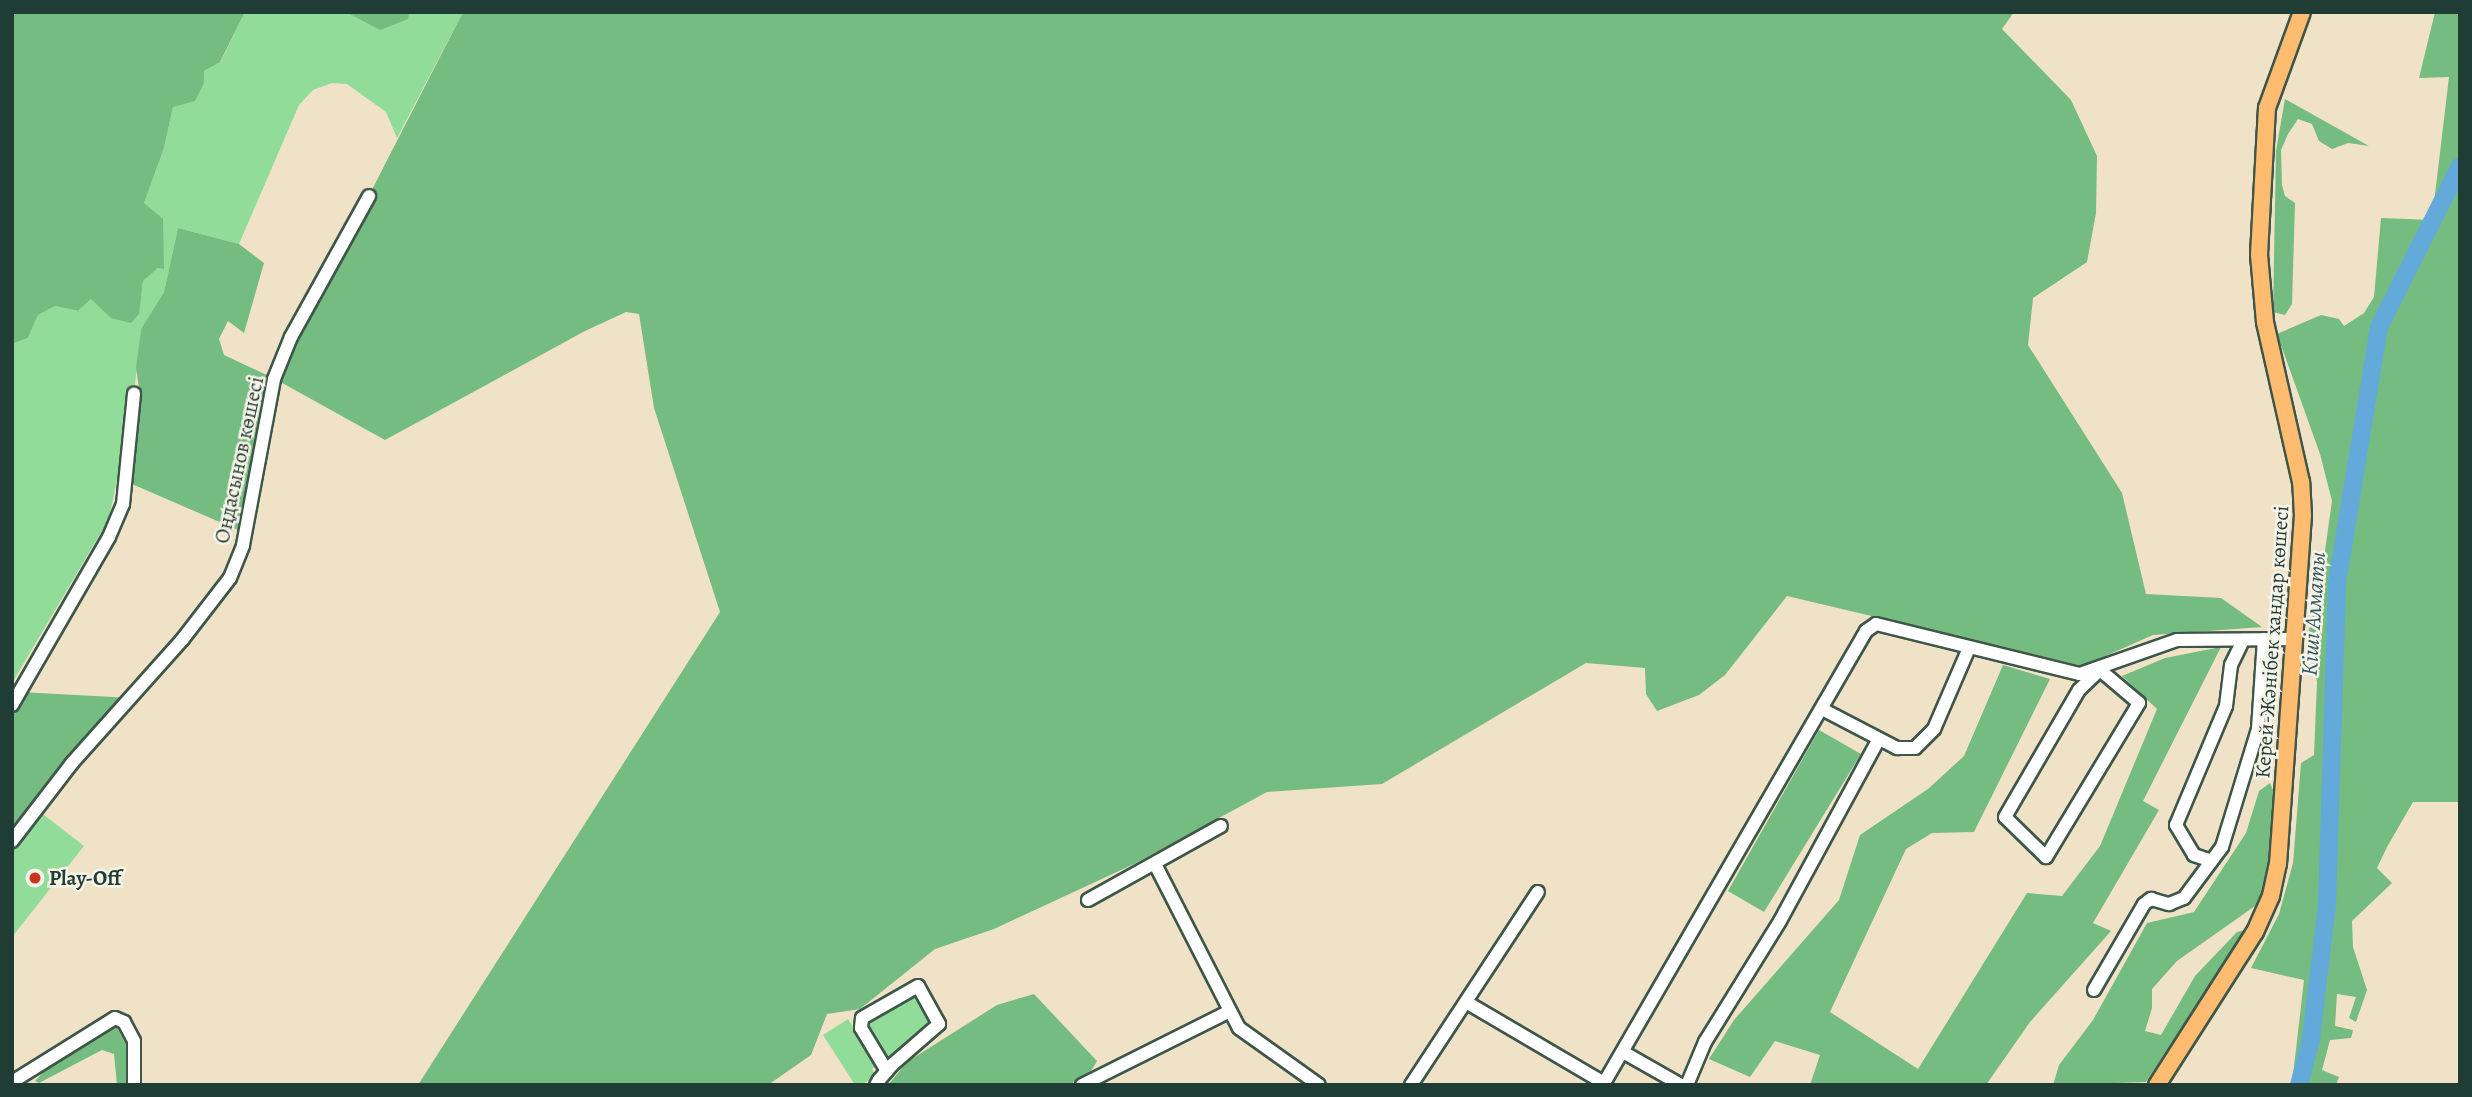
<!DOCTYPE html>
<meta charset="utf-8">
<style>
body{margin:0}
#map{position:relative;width:2472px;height:1097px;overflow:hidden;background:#f0e2c6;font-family:Alegreya,serif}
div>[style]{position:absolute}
.green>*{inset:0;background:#91dc98}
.forest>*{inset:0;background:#74bc80}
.river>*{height:18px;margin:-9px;padding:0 9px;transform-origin:9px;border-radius:9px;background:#63aada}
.roads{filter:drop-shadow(2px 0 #3e564a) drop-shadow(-2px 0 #3e564a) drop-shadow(0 2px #3e564a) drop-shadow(0 -2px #3e564a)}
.minor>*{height:12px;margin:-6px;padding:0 6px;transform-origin:6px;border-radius:6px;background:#fff}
.major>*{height:16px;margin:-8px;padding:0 8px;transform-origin:8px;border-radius:8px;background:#fdbc70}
.dots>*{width:19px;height:19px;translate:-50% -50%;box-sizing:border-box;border:4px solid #f7f3e8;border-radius:50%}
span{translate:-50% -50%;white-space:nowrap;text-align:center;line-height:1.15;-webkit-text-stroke:5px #f7f3e8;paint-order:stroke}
.street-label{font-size:21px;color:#1f3d34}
.poi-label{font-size:21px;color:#1f3d34;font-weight:700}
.left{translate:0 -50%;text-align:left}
.water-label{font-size:23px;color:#30585e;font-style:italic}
.frame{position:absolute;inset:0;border:14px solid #1f3d34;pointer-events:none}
</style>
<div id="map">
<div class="green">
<i style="clip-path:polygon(245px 12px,463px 12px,397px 138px,386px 112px,347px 84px,332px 83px,313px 90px,299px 105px,239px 244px,178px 228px,164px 292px,141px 329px,134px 394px,109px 519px,12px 683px,12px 344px,28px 338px,38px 315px,55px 306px,78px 311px,91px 299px,141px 295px,143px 281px,158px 268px,164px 269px,144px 203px,164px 148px,173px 107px,204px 71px,221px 61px)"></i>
<i style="clip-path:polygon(39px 811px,84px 846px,12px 937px,12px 845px)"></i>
<i style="clip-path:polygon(915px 993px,933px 1026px,887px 1060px,865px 1028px,870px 1018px)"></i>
<i style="clip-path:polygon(848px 1019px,877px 1065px,872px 1069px,876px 1075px,861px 1085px,855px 1085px,823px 1035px)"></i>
</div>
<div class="forest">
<i style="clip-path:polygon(12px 12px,245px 12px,220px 62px,204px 71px,204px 83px,195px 101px,173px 107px,164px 148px,144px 203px,163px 219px,164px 269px,158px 268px,143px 281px,139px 314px,131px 323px,111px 318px,91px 299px,78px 311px,55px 306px,38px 315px,28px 338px,12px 344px)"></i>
<i style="clip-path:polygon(346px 12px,409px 12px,408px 19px,380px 30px)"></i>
<i style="clip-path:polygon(463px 12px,2014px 12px,2002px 29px,2071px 100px,2097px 156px,2096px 213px,2087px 262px,2033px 298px,2028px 345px,2122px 493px,2146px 594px,2221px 598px,2262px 627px,2153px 635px,2083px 666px,1787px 596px,1725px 675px,1699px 695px,1657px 711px,1646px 694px,1645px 668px,1586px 663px,1382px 784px,1267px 792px,1134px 864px,994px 929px,935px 949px,860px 1009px,827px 1014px,811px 1055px,768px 1085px,418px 1085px,720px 612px,654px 408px,639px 314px,626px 312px,585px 331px,385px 440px,275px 379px,245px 533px,125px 481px,140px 395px,136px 368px,141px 329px,164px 292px,178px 228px,239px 244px,264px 263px,244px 333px,228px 321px,219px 339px,224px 355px,275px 379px)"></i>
<i style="clip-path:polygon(2435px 12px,2460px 12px,2460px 802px,2413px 802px,2387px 847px,2377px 868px,2392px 883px,2352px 921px,2353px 947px,2367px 990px,2356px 1022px,2349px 1018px,2356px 997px,2337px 994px,2335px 1026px,2353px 1030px,2351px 1038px,2330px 1040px,2322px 1070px,2339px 1077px,2336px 1085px,2307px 1085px,2293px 1075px,2304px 980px,2251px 968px,2279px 914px,2293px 863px,2301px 763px,2314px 755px,2317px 682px,2307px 637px,2319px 593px,2332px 501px,2320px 454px,2277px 334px,2321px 315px,2339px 319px,2344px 326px,2364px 313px,2374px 297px,2381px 218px,2432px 220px,2449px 77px,2419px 78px)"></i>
<i style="clip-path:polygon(2285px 99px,2369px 146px,2348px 143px,2332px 149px,2319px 141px,2312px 124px,2298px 119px,2288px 134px,2281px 150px,2282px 185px,2285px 196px,2295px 203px,2292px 304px,2285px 315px,2273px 312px,2276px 151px)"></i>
<i style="clip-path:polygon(2221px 647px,2143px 801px,2159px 810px,2093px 923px,2111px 931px,2030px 1022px,1986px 1085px,1810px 1085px,1820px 1055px,1775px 1041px,1750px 1077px,1709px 1059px,1734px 1020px,1839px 900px,1860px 835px,1928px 789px,1964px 756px,2003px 665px,2050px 679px,1974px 832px,1932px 833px,1906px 849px,1830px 1012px,1918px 1069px,2027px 893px,2062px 896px,2100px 846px,2157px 709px,2122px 676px,2165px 658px)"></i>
<i style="clip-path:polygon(20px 692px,132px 698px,12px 841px,12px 705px)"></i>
<i style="clip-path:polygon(1819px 730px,1861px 754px,1764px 912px,1728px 891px)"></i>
<i style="clip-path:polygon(2270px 783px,2274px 792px,2272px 850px,2265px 886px,2255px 906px,2177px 961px,2152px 989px,2152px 1008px,2145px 1031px,2161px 1035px,2195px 976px,2237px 932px,2245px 930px,2146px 1082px,2053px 1085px,2059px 1065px,2093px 1020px,2147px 923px,2194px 912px,2246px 833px,2259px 791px)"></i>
<i style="clip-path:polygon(1034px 994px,1097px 1061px,1091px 1071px,1069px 1085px,888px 1085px,907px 1062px,997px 1005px)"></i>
<i style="clip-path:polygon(116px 1026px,128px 1048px,128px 1085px,117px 1085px,114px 1054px,102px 1050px,39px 1083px,35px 1081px,52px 1063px)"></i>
</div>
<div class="river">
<i style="left:2299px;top:1085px;width:48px;rotate:-75.4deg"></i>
<i style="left:2311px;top:1039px;width:136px;rotate:-83.2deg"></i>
<i style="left:2327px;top:904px;width:321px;rotate:-88.2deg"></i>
<i style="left:2337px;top:583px;width:259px;rotate:-80.7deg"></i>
<i style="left:2379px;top:327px;width:180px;rotate:-63.3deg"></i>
</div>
<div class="roads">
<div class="minor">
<i style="left:2100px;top:670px;width:51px;rotate:40.2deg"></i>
<i style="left:2139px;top:703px;width:180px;rotate:121.1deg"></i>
<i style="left:2046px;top:857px;width:57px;rotate:-135.7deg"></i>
<i style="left:2005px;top:817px;width:147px;rotate:-59.8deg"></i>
<i style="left:2079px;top:690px;width:29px;rotate:-44deg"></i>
<i style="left:12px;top:705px;width:194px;rotate:-60deg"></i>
<i style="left:109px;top:537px;width:36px;rotate:-67deg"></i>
<i style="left:123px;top:504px;width:111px;rotate:-84.3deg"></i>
<i style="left:1822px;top:709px;width:85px;rotate:27.5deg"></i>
<i style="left:1897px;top:748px;width:18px"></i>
<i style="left:1915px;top:748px;width:27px;rotate:-45deg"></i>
<i style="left:1934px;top:729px;width:88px;rotate:-66.6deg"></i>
<i style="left:12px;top:841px;width:98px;rotate:-52.4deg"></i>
<i style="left:72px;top:763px;width:165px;rotate:-48.2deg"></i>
<i style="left:182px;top:640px;width:78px;rotate:-52.3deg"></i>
<i style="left:230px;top:578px;width:35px;rotate:-68deg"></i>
<i style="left:243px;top:545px;width:169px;rotate:-79.4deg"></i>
<i style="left:274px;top:379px;width:45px;rotate:-68deg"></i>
<i style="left:291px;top:337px;width:161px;rotate:-61deg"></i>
<i style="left:2209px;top:860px;width:16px;rotate:-162deg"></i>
<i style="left:2194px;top:855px;width:35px;rotate:-121deg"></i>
<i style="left:2176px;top:825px;width:129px;rotate:-67.2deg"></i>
<i style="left:2226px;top:706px;width:41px;rotate:-83deg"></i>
<i style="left:2231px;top:665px;width:28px;rotate:-64deg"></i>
<i style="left:1155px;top:864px;width:184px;rotate:62.9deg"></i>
<i style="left:1239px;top:1028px;width:98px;rotate:35.5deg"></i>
<i style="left:1088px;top:900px;width:152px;rotate:-29.1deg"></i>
<i style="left:2094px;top:990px;width:99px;rotate:-59.8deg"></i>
<i style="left:2144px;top:904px;width:9px;rotate:-36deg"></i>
<i style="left:2151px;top:899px;width:19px;rotate:16deg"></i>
<i style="left:2169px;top:904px;width:16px;rotate:-22deg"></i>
<i style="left:2184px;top:898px;width:64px;rotate:-53.3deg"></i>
<i style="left:2222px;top:847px;width:123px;rotate:-73deg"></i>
<i style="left:2258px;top:729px;width:90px;rotate:-86.2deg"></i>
<i style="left:1466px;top:1002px;width:160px;rotate:30.4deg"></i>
<i style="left:1604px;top:1083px;width:522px;rotate:-59.9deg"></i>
<i style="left:1866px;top:631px;width:12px;rotate:-35deg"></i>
<i style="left:1876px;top:624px;width:210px;rotate:13.8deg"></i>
<i style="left:2080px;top:674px;width:103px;rotate:-19.3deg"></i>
<i style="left:2177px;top:640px;width:116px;rotate:-0.5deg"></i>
<i style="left:1623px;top:1052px;width:67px;rotate:29.6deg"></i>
<i style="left:12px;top:1082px;width:121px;rotate:-31.9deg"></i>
<i style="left:115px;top:1018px;width:10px;rotate:24deg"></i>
<i style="left:124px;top:1022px;width:21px;rotate:62deg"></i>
<i style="left:134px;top:1041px;width:44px;rotate:90deg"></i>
<i style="left:876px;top:1085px;width:6px;rotate:-59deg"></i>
<i style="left:879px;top:1080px;width:21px;rotate:-49deg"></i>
<i style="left:893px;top:1064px;width:61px;rotate:-41deg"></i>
<i style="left:939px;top:1024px;width:43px;rotate:-118.9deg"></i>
<i style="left:918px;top:986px;width:64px;rotate:150.3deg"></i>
<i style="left:862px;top:1018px;width:10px;rotate:96deg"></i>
<i style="left:861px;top:1028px;width:50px;rotate:58.8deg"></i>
<i style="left:1082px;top:1085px;width:163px;rotate:-26.6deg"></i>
<i style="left:1411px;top:1085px;width:231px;rotate:-56.7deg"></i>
<i style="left:1687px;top:1085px;width:47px;rotate:-67.3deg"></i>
<i style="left:1705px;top:1042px;width:142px;rotate:-58.2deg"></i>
<i style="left:1780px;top:921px;width:207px;rotate:-61.5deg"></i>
</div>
<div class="major">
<i style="left:2157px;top:1085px;width:182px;rotate:-57.4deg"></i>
<i style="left:2255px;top:932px;width:39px;rotate:-66deg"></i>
<i style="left:2271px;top:896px;width:33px;rotate:-78deg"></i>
<i style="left:2278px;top:864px;width:349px;rotate:-85.9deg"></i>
<i style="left:2303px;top:516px;width:34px;rotate:-93deg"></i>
<i style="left:2301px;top:482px;width:164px;rotate:-102.7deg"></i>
<i style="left:2265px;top:322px;width:67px;rotate:-95.1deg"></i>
<i style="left:2259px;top:255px;width:147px;rotate:-86.9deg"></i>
<i style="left:2267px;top:108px;width:102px;rotate:-70deg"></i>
</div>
</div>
<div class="dots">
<i style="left:35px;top:878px;background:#c8321e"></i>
</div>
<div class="street-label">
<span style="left:239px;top:460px;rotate:-78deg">Оңдасынов көшесі</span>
<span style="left:2272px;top:642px;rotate:-86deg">Керей-Жәнібек хандар көшесі</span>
</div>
<div class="poi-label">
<span class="left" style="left:49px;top:878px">Play-Off</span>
</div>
<div class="water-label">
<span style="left:2314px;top:614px;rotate:-86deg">Кіші Алматы</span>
</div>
<div class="frame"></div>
</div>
